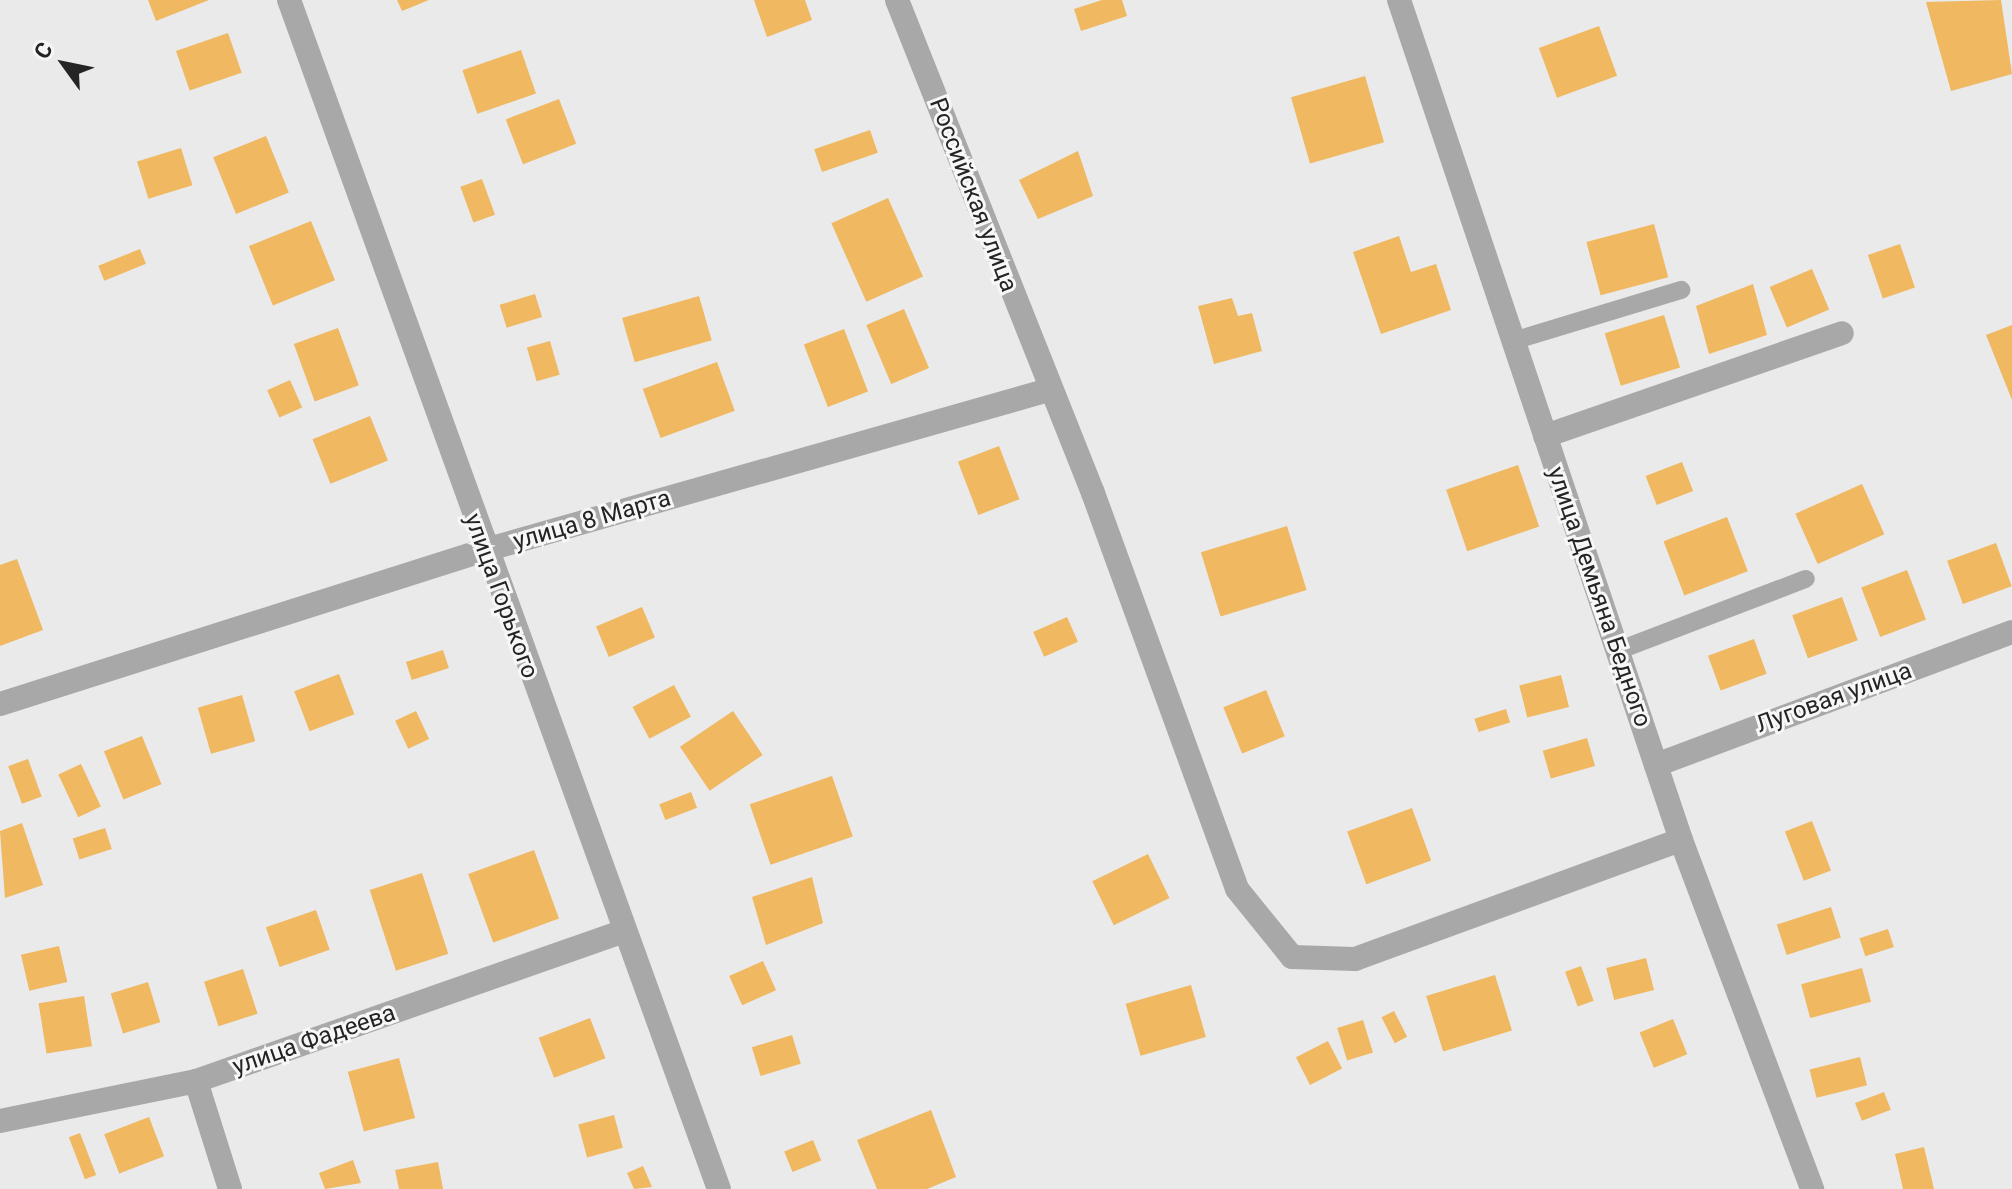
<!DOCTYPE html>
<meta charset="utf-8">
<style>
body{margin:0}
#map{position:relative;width:2012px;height:1189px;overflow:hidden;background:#eaeaeb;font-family:Roboto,sans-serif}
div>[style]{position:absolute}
.building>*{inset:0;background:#efb861;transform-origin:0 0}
.lane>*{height:18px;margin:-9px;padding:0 9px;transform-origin:9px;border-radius:9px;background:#a9a8a9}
.street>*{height:24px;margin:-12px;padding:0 12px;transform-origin:12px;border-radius:12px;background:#a9a8a9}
span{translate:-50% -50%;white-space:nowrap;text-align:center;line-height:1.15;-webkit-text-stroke:6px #f7f7f8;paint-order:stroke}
.street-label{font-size:24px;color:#242425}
.north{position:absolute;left:24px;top:24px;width:80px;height:80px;-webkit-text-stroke:6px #f7f7f8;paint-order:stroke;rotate:303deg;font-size:22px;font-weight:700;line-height:32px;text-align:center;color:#242425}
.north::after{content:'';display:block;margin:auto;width:28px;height:36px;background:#242425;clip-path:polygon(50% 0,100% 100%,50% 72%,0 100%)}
</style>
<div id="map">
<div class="building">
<i style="clip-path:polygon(148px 0,209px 0,156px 21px)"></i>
<i style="clip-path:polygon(397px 0,429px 0,402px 11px)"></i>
<i style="clip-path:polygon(754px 0,805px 0,812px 20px,767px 37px)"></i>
<i style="clip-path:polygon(1102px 0,1122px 0,1127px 16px,1081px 31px,1074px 9px)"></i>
<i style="clip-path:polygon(2001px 0,2012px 74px,1951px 91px,1926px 2px)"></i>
<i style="left:1599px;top:26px;width:53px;height:64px;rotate:70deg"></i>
<i style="left:228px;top:33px;width:42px;height:55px;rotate:71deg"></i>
<i style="left:521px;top:50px;width:46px;height:62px;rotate:71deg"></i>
<i style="left:1365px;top:76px;width:69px;height:77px;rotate:74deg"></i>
<i style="left:559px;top:99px;width:48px;height:57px;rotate:69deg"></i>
<i style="left:870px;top:130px;width:24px;height:59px;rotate:71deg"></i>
<i style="left:266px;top:136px;width:61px;height:57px;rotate:68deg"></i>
<i style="left:181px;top:148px;width:39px;height:46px;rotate:73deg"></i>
<i style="clip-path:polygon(1078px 151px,1093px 196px,1038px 219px,1019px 180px)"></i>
<i style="left:482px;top:179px;width:38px;height:23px;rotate:70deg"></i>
<i style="left:888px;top:198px;width:86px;height:62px;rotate:66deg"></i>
<i style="left:311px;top:221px;width:64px;height:67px;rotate:68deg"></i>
<i style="left:1654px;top:224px;width:55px;height:70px;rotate:75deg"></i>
<i style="clip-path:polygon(1399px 236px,1411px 272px,1436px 264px,1451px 310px,1381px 334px,1353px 252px)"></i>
<i style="left:1900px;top:244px;width:46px;height:34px;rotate:71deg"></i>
<i style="left:140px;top:249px;width:16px;height:45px;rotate:68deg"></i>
<i style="left:1812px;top:269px;width:44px;height:46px;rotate:67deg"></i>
<i style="clip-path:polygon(1753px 284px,1767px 335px,1709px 354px,1696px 306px)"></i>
<i style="left:535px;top:294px;width:24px;height:37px;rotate:73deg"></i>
<i style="left:699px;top:296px;width:46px;height:80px;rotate:74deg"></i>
<i style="clip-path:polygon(1232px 298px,1238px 316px,1252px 313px,1262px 351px,1214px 364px,1198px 306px)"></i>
<i style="left:904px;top:309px;width:64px;height:41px;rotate:67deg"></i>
<i style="left:1664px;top:315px;width:55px;height:62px;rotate:73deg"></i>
<i style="clip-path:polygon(2012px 325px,2012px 400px,1986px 335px)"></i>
<i style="left:338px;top:328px;width:61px;height:47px;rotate:70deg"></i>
<i style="left:844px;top:329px;width:67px;height:43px;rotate:69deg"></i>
<i style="left:550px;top:341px;width:35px;height:24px;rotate:74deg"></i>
<i style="left:717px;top:362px;width:52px;height:79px;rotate:70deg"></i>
<i style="left:290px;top:380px;width:30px;height:25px;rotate:66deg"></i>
<i style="left:370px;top:416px;width:48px;height:62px;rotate:68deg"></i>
<i style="left:999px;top:446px;width:57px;height:44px;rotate:69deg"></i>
<i style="left:1682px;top:462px;width:31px;height:39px;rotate:69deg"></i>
<i style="left:1518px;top:465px;width:65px;height:76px;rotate:71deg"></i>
<i style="left:1862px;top:484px;width:55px;height:73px;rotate:66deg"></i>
<i style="left:1727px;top:517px;width:58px;height:68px;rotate:69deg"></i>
<i style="left:1287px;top:526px;width:67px;height:90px;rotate:73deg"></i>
<i style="left:1996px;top:543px;width:46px;height:52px;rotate:70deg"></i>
<i style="clip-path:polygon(17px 559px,43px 630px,0 646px,0 565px)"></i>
<i style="left:1907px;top:570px;width:53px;height:49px;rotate:69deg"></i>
<i style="left:1842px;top:597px;width:46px;height:53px;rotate:70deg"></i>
<i style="left:642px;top:607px;width:33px;height:50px;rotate:67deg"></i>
<i style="left:1067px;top:617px;width:27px;height:37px;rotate:66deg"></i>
<i style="left:1754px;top:639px;width:37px;height:49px;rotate:70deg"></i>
<i style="left:443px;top:650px;width:19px;height:39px;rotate:72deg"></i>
<i style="left:339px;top:674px;width:43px;height:48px;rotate:69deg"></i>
<i style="left:1561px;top:675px;width:33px;height:43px;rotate:76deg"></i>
<i style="left:674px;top:685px;width:36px;height:47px;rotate:62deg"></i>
<i style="left:1266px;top:690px;width:50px;height:46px;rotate:68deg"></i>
<i style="left:242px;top:695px;width:48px;height:46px;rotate:74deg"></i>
<i style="left:1506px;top:709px;width:14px;height:33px;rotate:73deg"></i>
<i style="left:416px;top:711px;width:31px;height:23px;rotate:65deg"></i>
<i style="left:733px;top:711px;width:53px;height:64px;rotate:56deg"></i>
<i style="left:142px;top:736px;width:52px;height:41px;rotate:68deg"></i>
<i style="left:1587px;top:738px;width:29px;height:46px;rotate:74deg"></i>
<i style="left:28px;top:759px;width:40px;height:21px;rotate:70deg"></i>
<i style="left:81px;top:764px;width:47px;height:25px;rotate:65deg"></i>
<i style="left:832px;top:776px;width:64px;height:87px;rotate:71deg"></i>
<i style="left:691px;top:792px;width:17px;height:34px;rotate:69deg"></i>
<i style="left:1412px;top:808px;width:56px;height:69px;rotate:70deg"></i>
<i style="left:1812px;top:821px;width:53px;height:29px;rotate:69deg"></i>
<i style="clip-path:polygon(22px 823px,43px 885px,5px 898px,0 831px)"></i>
<i style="left:105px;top:828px;width:22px;height:34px;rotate:72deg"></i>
<i style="left:534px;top:850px;width:73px;height:70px;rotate:70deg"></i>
<i style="left:1148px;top:854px;width:49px;height:62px;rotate:64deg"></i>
<i style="left:422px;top:873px;width:85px;height:55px;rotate:72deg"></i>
<i style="clip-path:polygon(812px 877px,823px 923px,766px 945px,752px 897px)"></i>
<i style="left:1831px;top:907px;width:32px;height:57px;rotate:72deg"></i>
<i style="left:316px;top:910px;width:42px;height:53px;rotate:71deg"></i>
<i style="left:1888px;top:929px;width:19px;height:30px;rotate:72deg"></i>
<i style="left:59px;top:946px;width:37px;height:39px;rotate:77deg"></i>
<i style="left:1646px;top:958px;width:33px;height:41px;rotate:76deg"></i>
<i style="left:763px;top:961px;width:32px;height:37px;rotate:66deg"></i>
<i style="left:1581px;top:966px;width:37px;height:17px;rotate:70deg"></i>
<i style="left:1862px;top:968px;width:35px;height:63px;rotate:75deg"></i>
<i style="left:243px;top:969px;width:47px;height:41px;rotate:72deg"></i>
<i style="left:1495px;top:975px;width:58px;height:72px;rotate:73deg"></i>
<i style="left:148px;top:982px;width:42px;height:39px;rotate:73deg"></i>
<i style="left:1191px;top:985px;width:54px;height:68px;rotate:74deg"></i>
<i style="left:84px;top:996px;width:51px;height:46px;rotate:81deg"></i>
<i style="left:1394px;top:1011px;width:29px;height:14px;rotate:63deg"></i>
<i style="left:590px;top:1018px;width:43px;height:55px;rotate:69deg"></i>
<i style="left:1673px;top:1019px;width:38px;height:36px;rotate:68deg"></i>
<i style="left:1363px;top:1020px;width:34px;height:27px;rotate:73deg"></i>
<i style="left:792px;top:1035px;width:30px;height:42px;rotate:73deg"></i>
<i style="left:1328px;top:1041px;width:31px;height:36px;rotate:63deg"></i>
<i style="left:1860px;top:1057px;width:29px;height:52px;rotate:76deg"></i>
<i style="left:399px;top:1058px;width:62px;height:53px;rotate:75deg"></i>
<i style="left:1884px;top:1092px;width:19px;height:31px;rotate:69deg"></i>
<i style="clip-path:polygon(931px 1110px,956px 1177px,927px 1189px,877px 1189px,857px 1140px)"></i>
<i style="left:614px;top:1115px;width:34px;height:37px;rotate:75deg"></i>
<i style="left:149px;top:1117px;width:42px;height:48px;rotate:69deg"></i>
<i style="left:80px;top:1133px;width:45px;height:12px;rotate:69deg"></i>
<i style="left:813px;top:1140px;width:22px;height:31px;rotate:68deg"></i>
<i style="clip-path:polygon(1924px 1147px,1934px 1189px,1903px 1189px,1895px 1154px)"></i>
<i style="clip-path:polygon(353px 1160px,361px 1183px,325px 1189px,319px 1173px)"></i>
<i style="clip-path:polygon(438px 1162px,443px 1189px,399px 1189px,395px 1170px)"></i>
<i style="clip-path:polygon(643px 1166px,652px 1187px,634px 1189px,627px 1173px)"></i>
</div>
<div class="lane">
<i style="left:1513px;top:341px;width:176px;rotate:-16.9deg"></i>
<i style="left:1617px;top:651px;width:202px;rotate:-20.9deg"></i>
</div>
<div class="street">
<i style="left:289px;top:0;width:1264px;rotate:70.12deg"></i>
<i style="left:897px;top:0;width:531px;rotate:68.32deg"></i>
<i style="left:1093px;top:493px;width:421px;rotate:70deg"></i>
<i style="left:1237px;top:889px;width:87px;rotate:51deg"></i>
<i style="left:1292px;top:957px;width:63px;rotate:1.8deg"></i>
<i style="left:1355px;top:959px;width:347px;rotate:-20.1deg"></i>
<i style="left:1399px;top:0;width:886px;rotate:71.44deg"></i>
<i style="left:1681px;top:840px;width:373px;rotate:69.4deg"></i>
<i style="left:1545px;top:436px;width:314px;rotate:-19.1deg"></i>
<i style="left:0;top:704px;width:509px;rotate:-17.62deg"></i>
<i style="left:485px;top:550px;width:586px;rotate:-15.84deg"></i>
<i style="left:1656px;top:765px;width:380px;rotate:-20.5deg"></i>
<i style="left:196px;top:1081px;width:113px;rotate:72.5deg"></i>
<i style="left:0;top:1121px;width:200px;rotate:-11.5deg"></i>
<i style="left:196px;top:1081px;width:450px;rotate:-19.3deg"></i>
</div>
<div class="street-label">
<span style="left:973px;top:195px;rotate:69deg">Российская улица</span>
<span style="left:592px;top:520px;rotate:-16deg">улица 8 Марта</span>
<span style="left:501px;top:596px;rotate:70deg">улица Горького</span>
<span style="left:1599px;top:597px;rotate:71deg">улица Демьяна Бедного</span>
<span style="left:1834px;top:698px;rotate:-20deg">Луговая улица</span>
<span style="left:314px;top:1040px;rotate:-19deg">улица Фадеева</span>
</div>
<div class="north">С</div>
</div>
